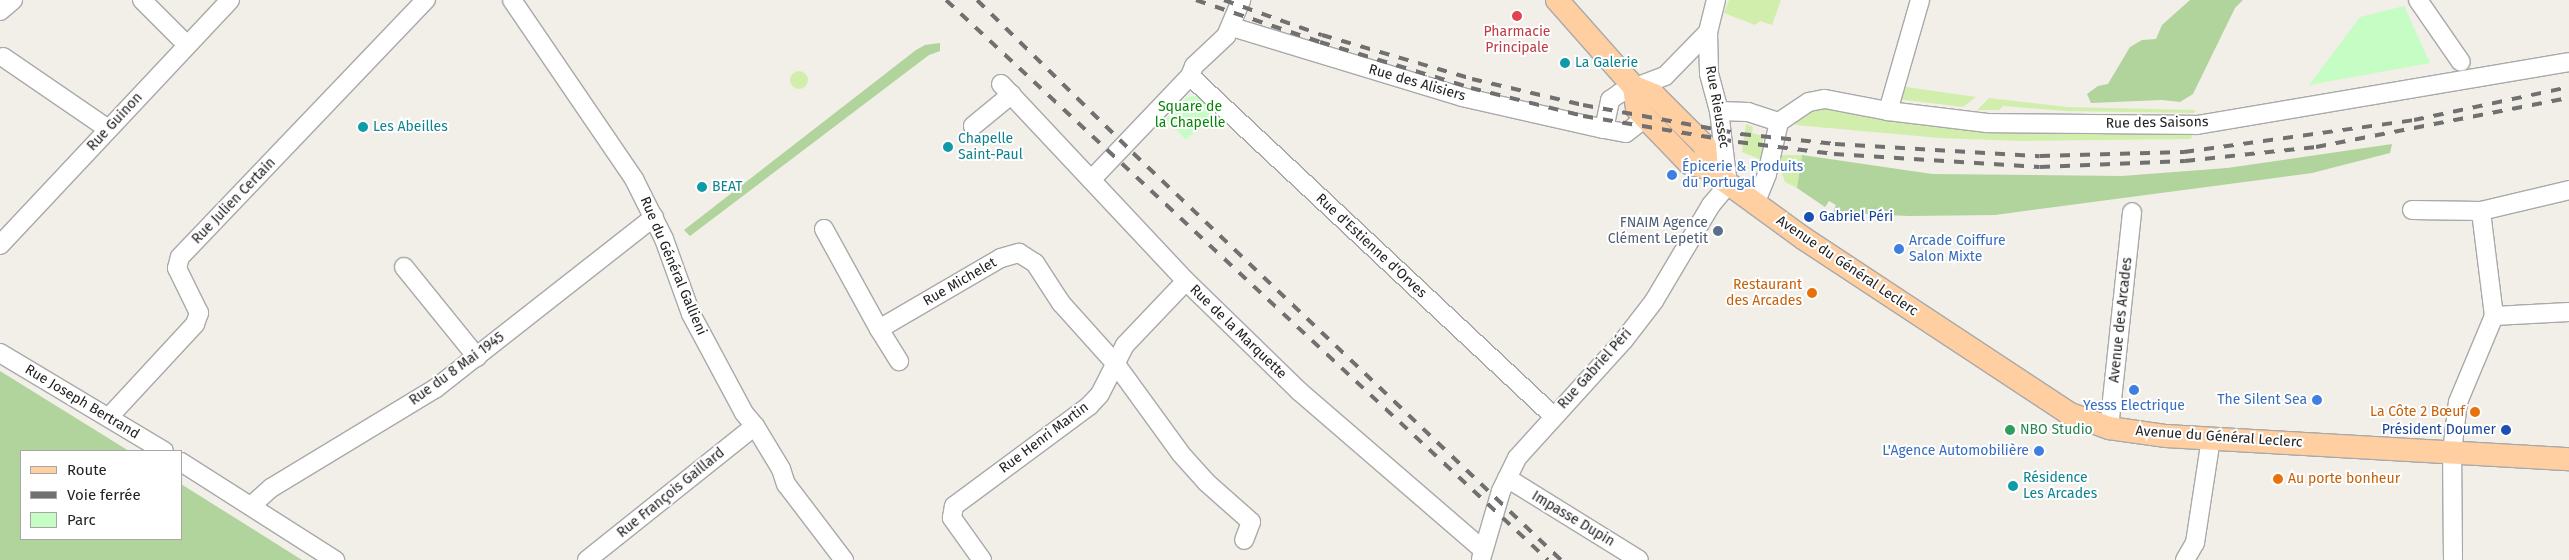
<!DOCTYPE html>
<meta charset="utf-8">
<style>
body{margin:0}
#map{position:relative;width:2569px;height:560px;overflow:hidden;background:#f2eee8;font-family:"Fira Sans",sans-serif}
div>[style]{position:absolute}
.grass>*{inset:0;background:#d2eead}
.round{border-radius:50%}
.forest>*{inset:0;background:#b0d49b}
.park>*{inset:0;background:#c5fdc5}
.roads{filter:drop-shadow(1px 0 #a9a9a9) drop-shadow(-1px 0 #a9a9a9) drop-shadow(0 1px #a9a9a9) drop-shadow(0 -1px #a9a9a9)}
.minor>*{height:18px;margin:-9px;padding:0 9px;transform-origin:9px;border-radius:9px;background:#fff}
.major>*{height:22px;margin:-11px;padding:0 11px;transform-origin:11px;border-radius:11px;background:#ffcfa1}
.rail>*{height:4px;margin-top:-2px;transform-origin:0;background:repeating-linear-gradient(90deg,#707070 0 10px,transparent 0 20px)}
.dots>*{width:14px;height:14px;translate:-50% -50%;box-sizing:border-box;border:2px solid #fff;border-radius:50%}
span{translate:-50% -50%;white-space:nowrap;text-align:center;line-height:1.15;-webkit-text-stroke:4px #fff;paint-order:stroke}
.health-label{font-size:14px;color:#be3a42}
.culture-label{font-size:14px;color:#0d838f}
.left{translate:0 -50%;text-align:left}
.street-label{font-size:14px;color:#222}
.park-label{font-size:14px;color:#068507}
.shop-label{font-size:14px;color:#366cbe}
.right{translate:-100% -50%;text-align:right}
.transit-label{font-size:14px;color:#164399}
.service-label{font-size:14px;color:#4e5e75}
.food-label{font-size:14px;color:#c56008}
.leisure-label{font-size:14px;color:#27864d}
.legend{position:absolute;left:20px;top:450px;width:162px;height:90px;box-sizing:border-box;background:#fff;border:1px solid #a7a7a7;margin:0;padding:6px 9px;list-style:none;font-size:15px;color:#222}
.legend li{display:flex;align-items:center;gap:10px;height:25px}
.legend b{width:25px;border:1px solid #a7a7a7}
</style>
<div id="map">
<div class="grass">
<i style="clip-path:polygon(1729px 0,1781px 0,1772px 25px,1760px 21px,1755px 25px,1724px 13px)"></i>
<i class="round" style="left:790px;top:71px;width:18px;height:18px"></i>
<i style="clip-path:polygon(1899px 86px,1976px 97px,1963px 107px,1897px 99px)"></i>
<i style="clip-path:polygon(1989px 98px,2067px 107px,2196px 110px,2194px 113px,2066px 111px,2003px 106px,1999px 110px,1977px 110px)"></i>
<i style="clip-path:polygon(1831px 105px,1946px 127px,2006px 129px,2012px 133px,2193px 133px,2191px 139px,2021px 141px,1940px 138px,1795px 125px,1798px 117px,1813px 108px)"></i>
<i style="clip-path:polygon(1746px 124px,1753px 127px,1752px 133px,1763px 136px,1762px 160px,1742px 152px)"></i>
<i style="clip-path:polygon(1776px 155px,1802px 155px,1797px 188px,1785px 182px)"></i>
</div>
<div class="forest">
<i style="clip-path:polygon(2190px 0,2243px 0,2235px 8px,2193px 94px,2180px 102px,2162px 100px,2091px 103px,2087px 94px,2098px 86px,2108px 84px,2130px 47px,2142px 40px,2156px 39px,2162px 25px)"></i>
<i style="clip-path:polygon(940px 43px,940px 51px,929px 55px,690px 236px,684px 230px,916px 50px,925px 45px)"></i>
<i style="clip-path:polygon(2392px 144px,2390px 153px,2312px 173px,1995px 215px,1908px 216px,1833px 212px,1836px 205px,1829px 201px,1825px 207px,1797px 188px,1802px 155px,1932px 174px,2122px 176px,2227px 168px)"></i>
<i style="clip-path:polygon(0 371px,129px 451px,21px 451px,21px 539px,181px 539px,181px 484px,302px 560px,0 560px)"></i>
</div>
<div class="park">
<i style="clip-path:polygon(2404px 6px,2430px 63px,2309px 85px,2360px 17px)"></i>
<i style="clip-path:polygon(1194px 96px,1205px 98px,1217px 108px,1186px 140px,1166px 119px,1186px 98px)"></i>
</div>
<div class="roads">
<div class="minor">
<i style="left:142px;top:0;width:64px;rotate:45deg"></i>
<i style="left:512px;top:0;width:217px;rotate:55.7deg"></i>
<i style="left:634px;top:179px;width:67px;rotate:63.4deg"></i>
<i style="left:664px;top:239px;width:80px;rotate:70.2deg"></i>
<i style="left:691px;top:314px;width:112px;rotate:61.8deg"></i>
<i style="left:744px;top:413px;width:17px;rotate:50deg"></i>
<i style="left:755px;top:426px;width:50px;rotate:58.8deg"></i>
<i style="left:781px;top:469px;width:16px;rotate:72deg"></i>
<i style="left:786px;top:484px;width:96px;rotate:52.7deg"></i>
<i style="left:2418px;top:0;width:75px;rotate:55.3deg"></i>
<i style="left:0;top:11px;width:17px;rotate:-40deg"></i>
<i style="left:1232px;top:27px;width:240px;rotate:16.9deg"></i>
<i style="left:1462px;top:97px;width:146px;rotate:12.7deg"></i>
<i style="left:1604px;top:129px;width:22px;rotate:10deg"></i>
<i style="left:1626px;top:133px;width:24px;rotate:-38deg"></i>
<i style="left:3px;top:57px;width:127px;rotate:34.4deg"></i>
<i style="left:1190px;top:76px;width:496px;rotate:43.1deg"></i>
<i style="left:1001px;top:84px;width:270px;rotate:46.8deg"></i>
<i style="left:1186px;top:281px;width:158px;rotate:44.2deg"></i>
<i style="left:1299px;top:391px;width:243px;rotate:40.8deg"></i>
<i style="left:1719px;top:111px;width:29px;rotate:2deg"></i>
<i style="left:1748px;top:112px;width:33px;rotate:18deg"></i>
<i style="left:1888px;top:111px;width:116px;rotate:-73.9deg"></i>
<i style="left:973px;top:126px;width:50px;rotate:-39.4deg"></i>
<i style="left:1604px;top:129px;width:30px;rotate:-78deg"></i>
<i style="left:1610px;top:100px;width:12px;rotate:-35deg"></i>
<i style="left:1620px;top:93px;width:48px;rotate:-20.7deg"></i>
<i style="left:1665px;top:76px;width:62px;rotate:-45.7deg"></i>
<i style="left:1091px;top:180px;width:144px;rotate:-46.4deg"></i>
<i style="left:1190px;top:76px;width:11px;rotate:-68deg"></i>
<i style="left:1194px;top:66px;width:44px;rotate:-43.2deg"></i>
<i style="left:1226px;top:36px;width:39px;rotate:-67deg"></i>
<i style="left:1755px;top:204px;width:32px;rotate:-68deg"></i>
<i style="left:1767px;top:174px;width:53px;rotate:-77deg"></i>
<i style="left:1779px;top:122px;width:36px;rotate:-34deg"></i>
<i style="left:1809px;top:102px;width:16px;rotate:-11deg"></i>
<i style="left:1825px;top:99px;width:64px;rotate:10.8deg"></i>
<i style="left:1888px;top:111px;width:100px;rotate:6.9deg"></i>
<i style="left:1987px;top:123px;width:210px;rotate:0.5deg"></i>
<i style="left:2197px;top:125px;width:377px;rotate:-9.6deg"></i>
<i style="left:2412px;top:210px;width:69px;rotate:0.8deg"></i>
<i style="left:2481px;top:211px;width:90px;rotate:-13.4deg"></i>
<i style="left:824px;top:229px;width:114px;rotate:61.2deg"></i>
<i style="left:879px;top:329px;width:141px;rotate:-30.2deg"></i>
<i style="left:1001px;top:258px;width:19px;rotate:-16deg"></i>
<i style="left:1019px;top:253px;width:19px;rotate:32deg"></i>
<i style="left:1035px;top:263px;width:48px;rotate:57deg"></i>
<i style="left:1061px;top:303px;width:81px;rotate:48deg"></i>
<i style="left:1115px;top:363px;width:112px;rotate:54deg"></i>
<i style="left:1181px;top:454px;width:38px;rotate:48deg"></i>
<i style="left:1206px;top:482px;width:60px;rotate:41.6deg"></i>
<i style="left:1251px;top:522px;width:19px;rotate:111deg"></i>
<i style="left:0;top:245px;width:336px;rotate:-46.8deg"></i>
<i style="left:404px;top:267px;width:116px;rotate:51deg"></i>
<i style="left:2494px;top:316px;width:75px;rotate:-3.1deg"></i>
<i style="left:879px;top:329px;width:38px;rotate:58deg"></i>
<i style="left:0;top:353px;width:191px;rotate:30.9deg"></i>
<i style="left:109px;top:417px;width:127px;rotate:-47.2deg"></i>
<i style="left:195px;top:324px;width:12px;rotate:-70deg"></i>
<i style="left:199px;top:313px;width:50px;rotate:-116.1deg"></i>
<i style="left:177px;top:268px;width:11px;rotate:-75deg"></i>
<i style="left:180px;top:257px;width:356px;rotate:-46.3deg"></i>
<i style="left:2109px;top:428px;width:217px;rotate:-83.9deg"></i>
<i style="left:181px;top:462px;width:183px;rotate:32.5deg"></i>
<i style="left:1507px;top:478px;width:155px;rotate:31.8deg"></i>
<i style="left:251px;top:506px;width:27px;rotate:-42deg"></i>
<i style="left:271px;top:488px;width:193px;rotate:-31.2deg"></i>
<i style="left:436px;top:388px;width:277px;rotate:-38.1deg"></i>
<i style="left:1481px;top:559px;width:71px;rotate:-73.6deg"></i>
<i style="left:1501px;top:491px;width:37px;rotate:-64deg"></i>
<i style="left:1517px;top:458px;width:159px;rotate:-47.8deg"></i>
<i style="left:1624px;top:340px;width:49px;rotate:-52.4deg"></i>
<i style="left:1654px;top:301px;width:112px;rotate:-59.3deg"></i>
<i style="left:1711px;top:205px;width:26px;rotate:-50deg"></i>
<i style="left:1728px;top:185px;width:75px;rotate:-96.9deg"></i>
<i style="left:1719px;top:111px;width:39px;rotate:-105deg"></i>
<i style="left:1709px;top:73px;width:41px;rotate:-91.4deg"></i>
<i style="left:1708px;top:32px;width:33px;rotate:-76deg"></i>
<i style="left:587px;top:560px;width:215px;rotate:-38.6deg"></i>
<i style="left:982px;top:560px;width:52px;rotate:-125.5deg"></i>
<i style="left:952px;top:518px;width:12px;rotate:-81deg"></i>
<i style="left:954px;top:506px;width:168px;rotate:-36.5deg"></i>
<i style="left:1089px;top:406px;width:16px;rotate:-47deg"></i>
<i style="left:1100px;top:394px;width:55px;rotate:-63deg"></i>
<i style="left:1125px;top:345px;width:88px;rotate:-46.4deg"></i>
<i style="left:2185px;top:560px;width:20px;rotate:-60deg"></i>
<i style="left:2195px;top:543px;width:106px;rotate:-81.3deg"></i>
<i style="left:2453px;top:560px;width:108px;rotate:-90.5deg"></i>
<i style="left:2452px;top:452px;width:50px;rotate:-83.2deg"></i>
<i style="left:2458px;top:402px;width:93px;rotate:-67.3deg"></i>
<i style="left:2494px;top:316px;width:106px;rotate:-97.1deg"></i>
</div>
<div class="major">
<i style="left:1557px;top:0;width:116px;rotate:48.5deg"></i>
<i style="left:1634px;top:87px;width:22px;rotate:22deg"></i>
<i style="left:1654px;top:95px;width:72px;rotate:45deg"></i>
<i style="left:1705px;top:146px;width:22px;rotate:85deg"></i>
<i style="left:1634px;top:87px;width:22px;rotate:82deg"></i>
<i style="left:1637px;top:109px;width:75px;rotate:46.1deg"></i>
<i style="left:1689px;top:163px;width:19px;rotate:16deg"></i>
<i style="left:1707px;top:168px;width:119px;rotate:36.1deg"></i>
<i style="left:1803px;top:238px;width:318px;rotate:33.4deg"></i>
<i style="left:2068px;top:413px;width:44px;rotate:20.1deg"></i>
<i style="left:2109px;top:428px;width:58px;rotate:8deg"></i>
<i style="left:2166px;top:436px;width:404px;rotate:3.3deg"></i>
</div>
</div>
<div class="rail">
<i style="left:946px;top:0;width:822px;rotate:42.93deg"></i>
<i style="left:977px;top:0;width:219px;rotate:44.4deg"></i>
<i style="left:1133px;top:153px;width:591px;rotate:43.56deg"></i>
<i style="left:1196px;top:0;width:131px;rotate:18.7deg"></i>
<i style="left:1320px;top:42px;width:158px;rotate:16.9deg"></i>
<i style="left:1471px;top:88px;width:115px;rotate:14deg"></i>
<i style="left:1583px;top:116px;width:157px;rotate:9.5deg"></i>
<i style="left:1738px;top:142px;width:97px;rotate:7.1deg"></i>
<i style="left:1834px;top:154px;width:206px;rotate:3.6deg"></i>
<i style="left:2040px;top:167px;width:145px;rotate:-2.4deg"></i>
<i style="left:2185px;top:161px;width:132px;rotate:-6.1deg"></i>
<i style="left:2316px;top:147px;width:258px;rotate:-11deg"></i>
<i style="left:1224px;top:0;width:104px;rotate:19.7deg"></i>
<i style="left:1322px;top:35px;width:156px;rotate:16.3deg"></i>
<i style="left:1472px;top:79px;width:114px;rotate:13.2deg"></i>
<i style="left:1583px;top:105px;width:161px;rotate:10.4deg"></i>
<i style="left:1741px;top:134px;width:95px;rotate:6.1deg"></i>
<i style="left:1835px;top:144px;width:205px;rotate:3.4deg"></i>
<i style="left:2040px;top:156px;width:144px;rotate:-1.6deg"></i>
<i style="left:2184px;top:152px;width:232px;rotate:-7.9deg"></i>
<i style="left:2414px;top:120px;width:158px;rotate:-12deg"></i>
</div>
<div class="dots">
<i style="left:1517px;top:16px;background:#e0444e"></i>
<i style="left:1565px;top:63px;background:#0f9aa8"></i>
<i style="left:363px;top:127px;background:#0f9aa8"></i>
<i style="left:948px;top:147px;background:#0f9aa8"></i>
<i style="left:1672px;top:175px;background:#3f7fe0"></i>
<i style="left:702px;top:187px;background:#0f9aa8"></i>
<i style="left:1809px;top:217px;background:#1a4fb4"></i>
<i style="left:1718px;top:231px;background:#5c6f8a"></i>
<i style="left:1899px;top:249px;background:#3f7fe0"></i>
<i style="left:1812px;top:293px;background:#e8710a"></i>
<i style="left:2134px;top:390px;background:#3f7fe0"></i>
<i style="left:2317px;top:400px;background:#3f7fe0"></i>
<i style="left:2475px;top:412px;background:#e8710a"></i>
<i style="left:2010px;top:430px;background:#2e9e5b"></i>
<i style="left:2506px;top:430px;background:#1a4fb4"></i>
<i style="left:2039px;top:451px;background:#3f7fe0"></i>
<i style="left:2278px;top:479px;background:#e8710a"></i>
<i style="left:2013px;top:486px;background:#0f9aa8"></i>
</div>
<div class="health-label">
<span style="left:1517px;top:40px">Pharmacie<br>Principale</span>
</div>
<div class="culture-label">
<span class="left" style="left:1575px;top:63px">La Galerie</span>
<span class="left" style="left:373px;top:127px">Les Abeilles</span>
<span class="left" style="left:958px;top:147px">Chapelle<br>Saint-Paul</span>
<span class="left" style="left:712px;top:187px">BEAT</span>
<span class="left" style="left:2023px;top:486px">Résidence<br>Les Arcades</span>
</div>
<div class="street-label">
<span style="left:1417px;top:83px;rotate:16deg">Rue des Alisiers</span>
<span style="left:1717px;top:107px;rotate:80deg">Rue Rieussec</span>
<span style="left:115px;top:122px;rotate:-47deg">Rue Guinon</span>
<span style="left:2157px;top:123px;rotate:-1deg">Rue des Saisons</span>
<span style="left:234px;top:201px;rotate:-46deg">Rue Julien Certain</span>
<span style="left:1371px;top:246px;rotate:43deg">Rue d'Estienne d'Orves</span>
<span style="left:673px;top:266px;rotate:67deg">Rue du Général Gallieni</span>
<span style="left:1847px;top:266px;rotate:34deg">Avenue du Général Leclerc</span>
<span style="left:960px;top:282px;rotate:-30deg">Rue Michelet</span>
<span style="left:2121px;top:320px;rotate:-84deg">Avenue des Arcades</span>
<span style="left:1238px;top:332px;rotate:44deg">Rue de la Marquette</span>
<span style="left:457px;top:369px;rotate:-36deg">Rue du 8 Mai 1945</span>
<span style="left:1595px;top:369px;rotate:-48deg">Rue Gabriel Péri</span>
<span style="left:82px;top:402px;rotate:31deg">Rue Joseph Bertrand</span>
<span style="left:2219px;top:437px;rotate:4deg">Avenue du Général Leclerc</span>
<span style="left:1044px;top:438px;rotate:-37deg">Rue Henri Martin</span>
<span style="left:671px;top:493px;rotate:-39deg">Rue François Gaillard</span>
<span style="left:1573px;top:519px;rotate:31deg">Impasse Dupin</span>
</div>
<div class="park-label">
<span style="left:1190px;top:115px">Square de<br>la Chapelle</span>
</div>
<div class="shop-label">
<span class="left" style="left:1682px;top:175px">Épicerie &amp; Produits<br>du Portugal</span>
<span class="left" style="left:1909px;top:249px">Arcade Coiffure<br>Salon Mixte</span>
<span class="right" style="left:2307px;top:400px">The Silent Sea</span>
<span style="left:2134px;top:406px">Yesss Electrique</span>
<span class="right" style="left:2029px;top:451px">L'Agence Automobilière</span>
</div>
<div class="transit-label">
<span class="left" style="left:1819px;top:217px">Gabriel Péri</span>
<span class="right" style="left:2496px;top:430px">Président Doumer</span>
</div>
<div class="service-label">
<span class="right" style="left:1708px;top:231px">FNAIM Agence<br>Clément Lepetit</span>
</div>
<div class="food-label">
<span class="right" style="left:1802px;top:293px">Restaurant<br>des Arcades</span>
<span class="right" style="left:2465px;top:412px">La Côte 2 Bœuf</span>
<span class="left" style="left:2288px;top:479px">Au porte bonheur</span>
</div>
<div class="leisure-label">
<span class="left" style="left:2020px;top:430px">NBO Studio</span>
</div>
<ul class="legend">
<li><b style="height:6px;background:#ffcfa1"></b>Route</li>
<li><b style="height:6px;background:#707070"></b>Voie ferrée</li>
<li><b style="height:14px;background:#c5fdc5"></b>Parc</li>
</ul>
</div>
